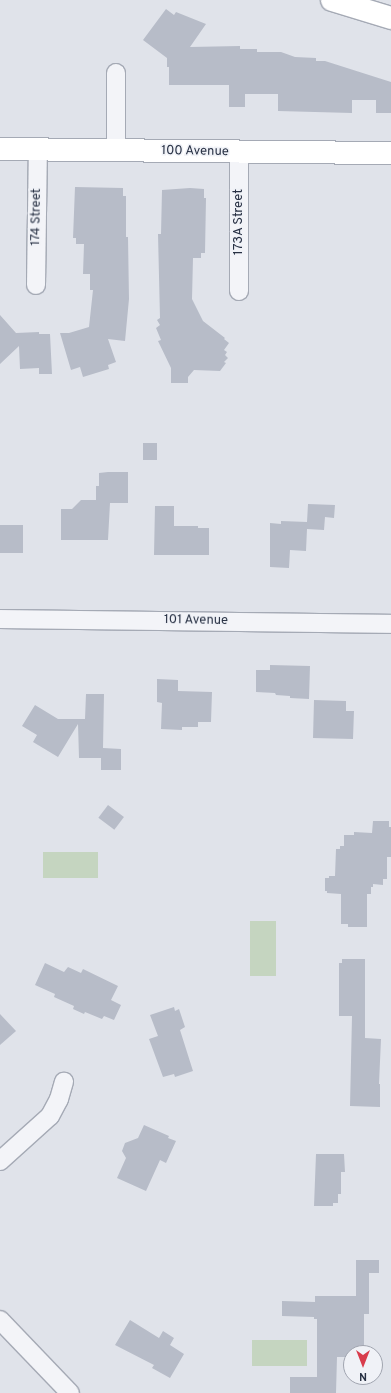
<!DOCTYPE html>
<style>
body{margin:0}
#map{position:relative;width:391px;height:1393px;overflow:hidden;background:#e0e3ea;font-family:Overpass,sans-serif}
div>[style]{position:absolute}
.green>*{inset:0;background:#c5d5c0;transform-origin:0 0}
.building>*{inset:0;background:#b7bcc8;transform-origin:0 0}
.roads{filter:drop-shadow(1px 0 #a5aab5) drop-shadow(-1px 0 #a5aab5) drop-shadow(0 1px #a5aab5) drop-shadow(0 -1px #a5aab5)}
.street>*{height:18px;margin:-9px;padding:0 9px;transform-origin:9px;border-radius:9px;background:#f3f4f8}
.secondary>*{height:22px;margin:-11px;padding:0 11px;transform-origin:11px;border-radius:11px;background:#fff}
.highway>*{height:22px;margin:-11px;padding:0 11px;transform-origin:11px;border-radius:11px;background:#fff}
span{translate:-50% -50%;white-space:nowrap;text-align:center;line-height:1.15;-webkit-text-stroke:3px #f0f2f7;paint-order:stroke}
.street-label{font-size:13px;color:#273043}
.north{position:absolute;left:343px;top:1345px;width:40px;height:40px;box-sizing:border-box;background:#f0f2f7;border:1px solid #a0a4af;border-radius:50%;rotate:180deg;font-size:11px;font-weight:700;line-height:16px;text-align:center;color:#273043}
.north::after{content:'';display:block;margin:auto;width:14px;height:18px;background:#d83c4c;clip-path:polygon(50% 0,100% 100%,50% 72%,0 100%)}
</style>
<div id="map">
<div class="green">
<i style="left:43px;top:852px;width:55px;height:26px"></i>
<i style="left:250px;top:921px;width:26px;height:55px"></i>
<i style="left:252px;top:1340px;width:55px;height:26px"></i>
</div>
<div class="building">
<i style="clip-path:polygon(166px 9px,174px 15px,176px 12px,206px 24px,190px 47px,240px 46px,240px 49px,257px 49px,257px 52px,281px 52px,295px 57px,316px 58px,316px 61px,325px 61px,391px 82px,391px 113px,376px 113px,376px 100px,352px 100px,352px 113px,278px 111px,278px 94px,245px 94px,245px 107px,229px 107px,229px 85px,169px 85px,169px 67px,167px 67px,167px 58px,143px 40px)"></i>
<i style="clip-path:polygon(75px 187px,123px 188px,123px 196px,126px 196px,126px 237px,128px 237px,129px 299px,125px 341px,108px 339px,116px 362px,108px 365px,109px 369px,83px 377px,80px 367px,71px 370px,60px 333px,69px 333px,89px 327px,93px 290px,90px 290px,90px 274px,83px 274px,84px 244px,76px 244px,76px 238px,73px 238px)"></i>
<i style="clip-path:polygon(190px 188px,204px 189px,204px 198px,206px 198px,205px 253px,201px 253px,201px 258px,193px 258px,192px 299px,203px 321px,225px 338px,224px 339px,229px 343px,224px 350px,227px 352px,225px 355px,228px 358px,224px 362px,226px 363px,220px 371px,194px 370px,188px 377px,188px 383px,171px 383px,171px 368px,158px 341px,161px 340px,156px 328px,160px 325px,157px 320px,160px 318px,158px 234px,161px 234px,162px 190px)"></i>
<i style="clip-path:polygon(0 315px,16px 333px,39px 332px,39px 334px,50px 334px,52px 374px,39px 374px,39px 368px,20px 369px,19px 346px,0 364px)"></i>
<i style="left:143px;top:443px;width:14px;height:17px"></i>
<i style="clip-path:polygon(108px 472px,128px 472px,128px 503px,110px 503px,108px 540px,61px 540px,61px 509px,72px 509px,81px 500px,96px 500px,96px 486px,99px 486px,99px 473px)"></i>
<i style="clip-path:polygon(308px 504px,335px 505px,334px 518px,325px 517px,324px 530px,307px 529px,306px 551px,290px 550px,289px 568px,270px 567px,270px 523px,281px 524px,281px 521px,307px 522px)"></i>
<i style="clip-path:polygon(155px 506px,174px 506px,174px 526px,198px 526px,198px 528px,209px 528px,209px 555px,154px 555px)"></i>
<i style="left:0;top:525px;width:23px;height:28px"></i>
<i style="clip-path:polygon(270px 665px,310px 666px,309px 699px,290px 698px,290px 696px,276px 695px,275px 693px,256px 692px,256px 670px,270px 670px)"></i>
<i style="clip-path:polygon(157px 679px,178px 680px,178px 691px,212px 692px,211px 722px,198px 722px,198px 727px,182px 727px,182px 730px,161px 729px,162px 703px,157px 702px)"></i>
<i style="clip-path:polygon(86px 694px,104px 694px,103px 748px,121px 749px,121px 770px,101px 770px,101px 758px,79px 758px,78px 724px,58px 757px,33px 742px,37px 735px,22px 726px,35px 705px,58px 719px,85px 719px)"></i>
<i style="clip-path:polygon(314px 700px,346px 701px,346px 711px,354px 711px,353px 739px,313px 738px)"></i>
<i style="left:108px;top:805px;width:20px;height:16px;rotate:37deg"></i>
<i style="clip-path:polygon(373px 821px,389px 821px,389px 827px,391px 827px,391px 857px,387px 857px,387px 879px,383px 879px,383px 885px,373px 884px,373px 887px,371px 887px,371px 894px,367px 894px,367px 927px,348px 927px,348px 924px,341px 924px,341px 894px,327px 893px,327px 891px,325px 891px,325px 878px,329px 878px,329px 876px,335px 876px,336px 849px,340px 849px,340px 846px,344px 846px,344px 835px,354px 835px,354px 832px,372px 833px)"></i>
<i style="clip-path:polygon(342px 959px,365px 959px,365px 1038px,381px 1039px,379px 1084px,380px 1084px,380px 1107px,350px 1106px,352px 1016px,339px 1016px,339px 963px,342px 963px)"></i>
<i style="clip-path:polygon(45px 963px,64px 972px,68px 967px,81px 973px,83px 969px,118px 986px,111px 1000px,121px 1005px,114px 1020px,104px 1016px,102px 1019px,85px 1012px,84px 1014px,73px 1009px,74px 1006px,54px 997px,55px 994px,35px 985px)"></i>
<i style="clip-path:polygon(174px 1007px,175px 1011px,179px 1009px,185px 1027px,180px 1030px,193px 1071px,175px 1077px,174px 1074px,163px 1077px,149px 1039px,158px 1036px,150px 1015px)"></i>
<i style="clip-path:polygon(0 1014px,16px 1031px,0 1045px)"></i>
<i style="clip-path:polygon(144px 1125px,169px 1136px,168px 1138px,176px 1141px,166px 1163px,160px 1160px,146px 1191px,117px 1178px,126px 1158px,122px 1151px,125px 1143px,138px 1138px)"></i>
<i style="clip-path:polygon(316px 1154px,344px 1154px,345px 1172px,341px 1172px,341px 1194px,338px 1194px,338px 1203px,333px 1203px,333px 1206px,314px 1206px)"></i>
<i style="clip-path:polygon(356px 1260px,379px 1260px,379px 1273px,369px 1273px,369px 1314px,364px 1314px,364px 1353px,351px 1353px,351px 1357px,337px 1357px,336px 1393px,290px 1393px,290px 1377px,317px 1377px,317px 1319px,314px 1319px,314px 1317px,282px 1316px,282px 1301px,315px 1302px,315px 1296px,356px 1296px)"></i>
<i style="clip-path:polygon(130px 1320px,159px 1338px,163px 1331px,174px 1338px,170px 1345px,184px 1354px,170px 1378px,152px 1368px,154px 1365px,115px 1345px)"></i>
</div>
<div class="roads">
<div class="street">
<i style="left:116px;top:151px;width:78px;rotate:-90deg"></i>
<i style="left:36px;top:285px;width:136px;rotate:-89.2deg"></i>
<i style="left:239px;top:291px;width:139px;rotate:-90deg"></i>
<i style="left:0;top:619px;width:391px;rotate:0.7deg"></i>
<i style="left:0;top:1161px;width:67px;rotate:-42deg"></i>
<i style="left:50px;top:1116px;width:19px;rotate:-62deg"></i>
<i style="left:59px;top:1099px;width:18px;rotate:-74deg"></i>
<i style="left:0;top:1320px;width:101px;rotate:46.2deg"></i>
</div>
<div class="secondary">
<i style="left:0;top:149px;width:391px;rotate:0.6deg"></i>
</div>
<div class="highway">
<i style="left:332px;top:0;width:62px;rotate:17deg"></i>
</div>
</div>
<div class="street-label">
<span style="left:195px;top:152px;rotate:1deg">100 Avenue</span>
<span style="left:37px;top:217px;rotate:-89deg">174 Street</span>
<span style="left:239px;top:222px;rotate:-90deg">173A Street</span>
<span style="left:196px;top:621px;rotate:1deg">101 Avenue</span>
</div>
<div class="north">N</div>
</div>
